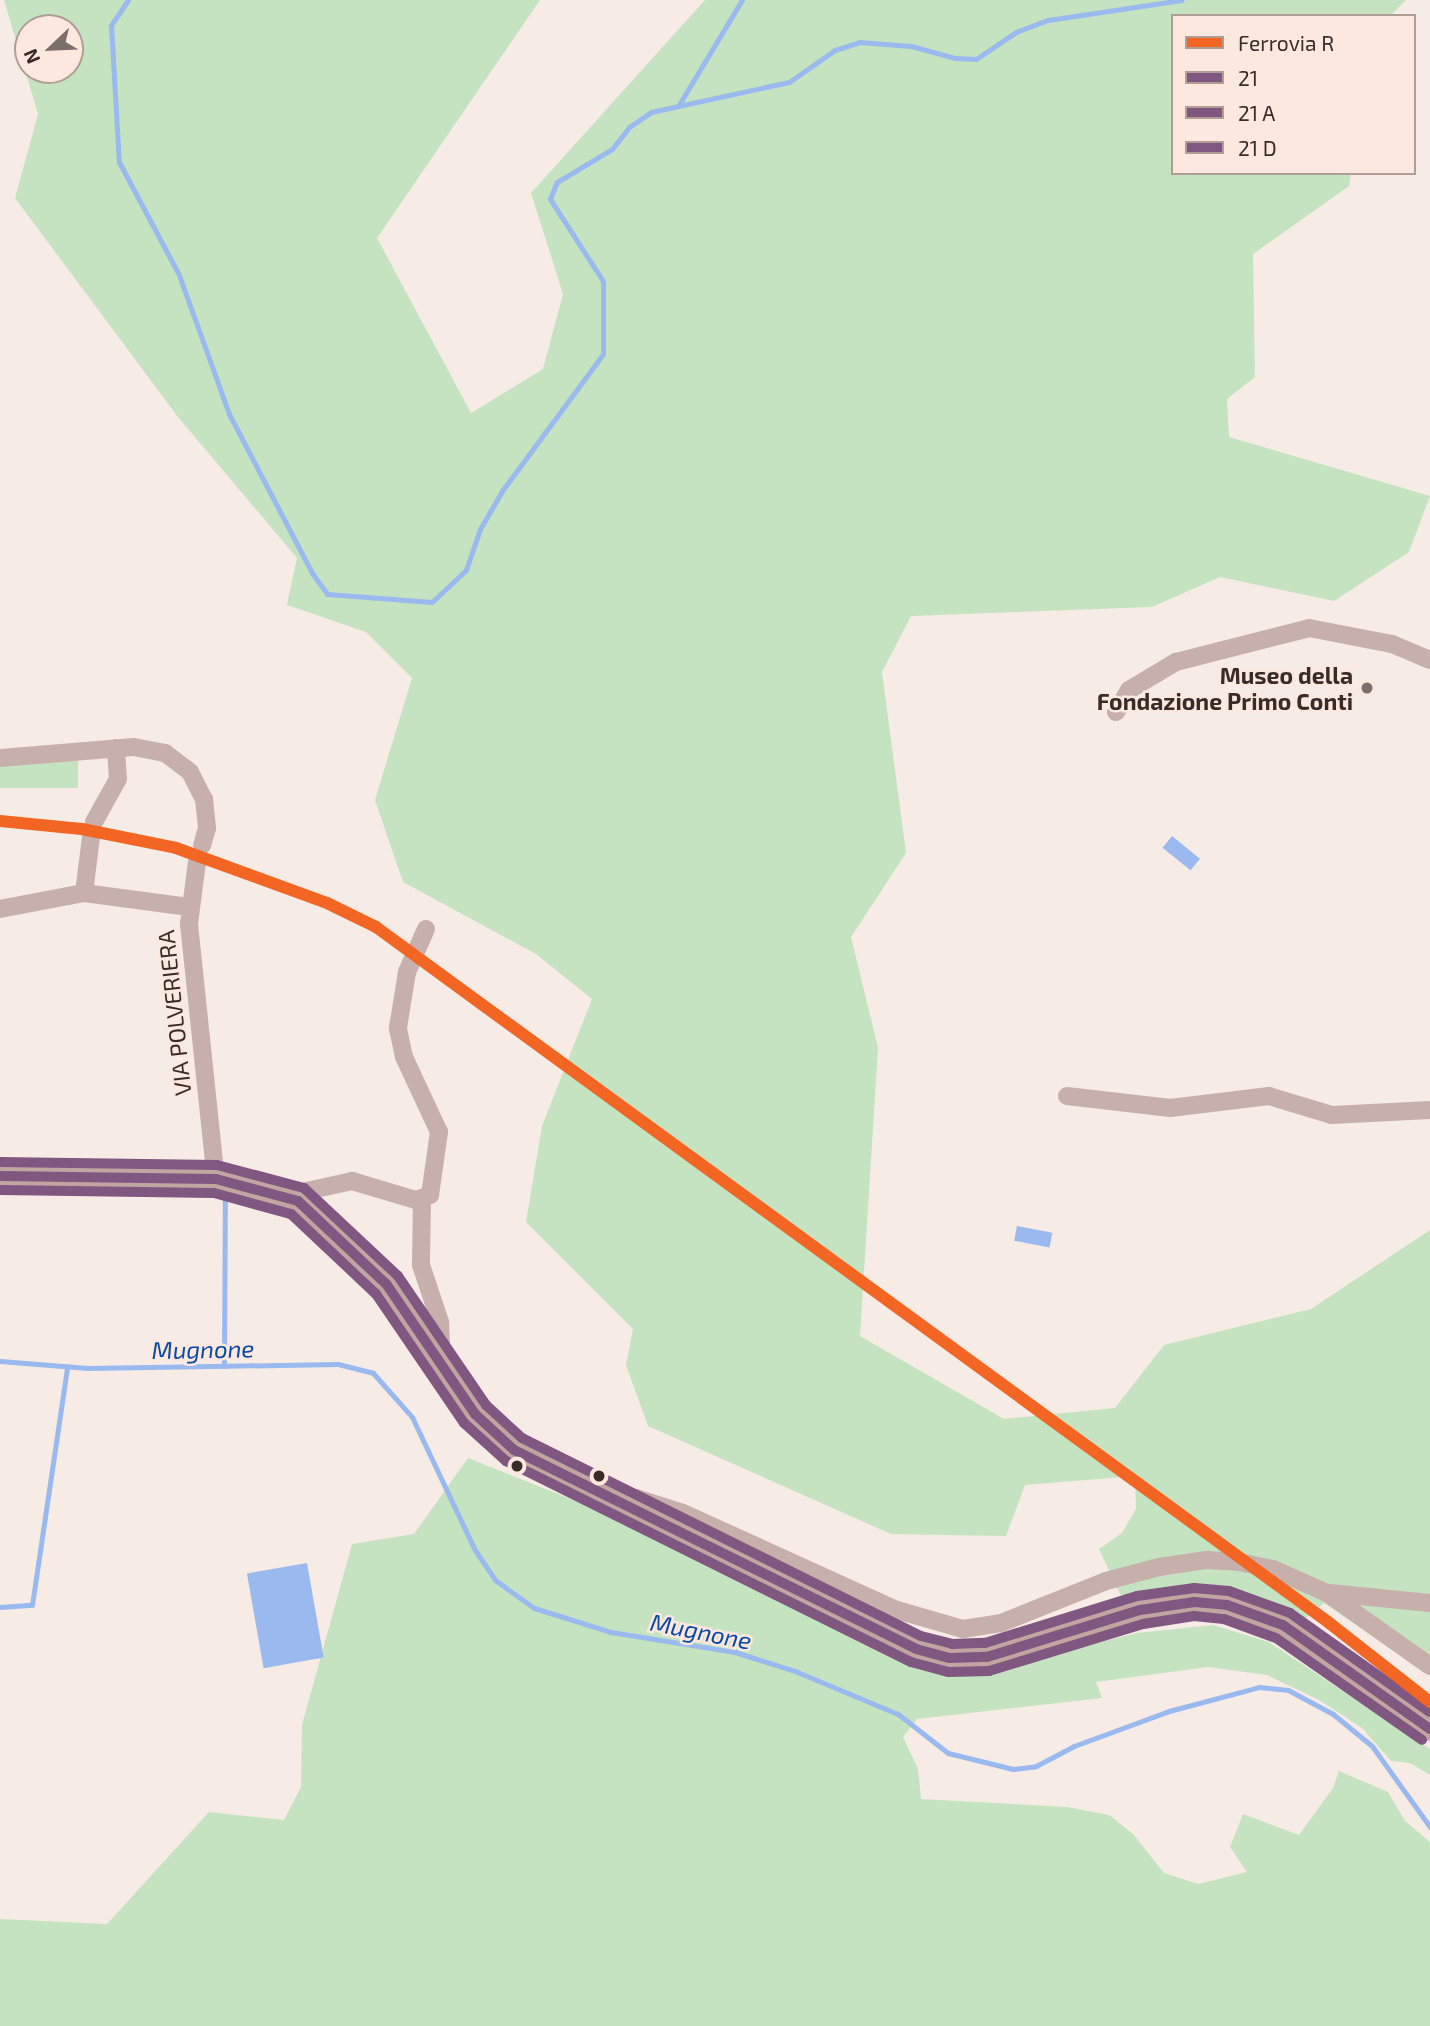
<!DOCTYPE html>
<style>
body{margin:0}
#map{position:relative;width:1430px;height:2026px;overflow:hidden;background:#f7ebe6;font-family:"Exo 2",sans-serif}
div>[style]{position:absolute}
.green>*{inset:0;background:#c5e2c1;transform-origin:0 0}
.water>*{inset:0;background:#99b9ef;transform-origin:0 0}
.stream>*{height:5px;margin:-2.5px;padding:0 2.5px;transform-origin:2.5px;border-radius:2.5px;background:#99b9ef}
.minor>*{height:18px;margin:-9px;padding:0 9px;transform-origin:9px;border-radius:9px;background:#c7b0ac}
.major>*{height:23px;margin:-11.5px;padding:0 11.5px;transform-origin:11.5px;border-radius:11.5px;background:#c0a5a0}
.bus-1>*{height:10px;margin:-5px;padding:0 5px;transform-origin:5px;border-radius:5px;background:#805781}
.bus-2>*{height:10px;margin:-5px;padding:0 5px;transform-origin:5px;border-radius:5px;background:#805781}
.bus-3>*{height:10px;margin:-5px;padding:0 5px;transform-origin:5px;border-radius:5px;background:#805781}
.rail-1>*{height:12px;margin:-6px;padding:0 6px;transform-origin:6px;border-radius:6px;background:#f26522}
.dots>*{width:19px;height:19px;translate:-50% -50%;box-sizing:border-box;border:4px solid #fde8e0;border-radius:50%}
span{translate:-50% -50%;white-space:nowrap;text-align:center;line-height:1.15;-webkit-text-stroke:5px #fde8e0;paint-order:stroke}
.poi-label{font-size:23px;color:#392c27;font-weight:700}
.right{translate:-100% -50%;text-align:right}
.street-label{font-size:23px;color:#392c27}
.water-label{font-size:24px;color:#084aa5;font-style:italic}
.legend{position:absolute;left:1171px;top:14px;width:245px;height:161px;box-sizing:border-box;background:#fde8e0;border:2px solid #af9d96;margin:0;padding:9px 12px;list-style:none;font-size:21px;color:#392c27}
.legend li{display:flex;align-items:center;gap:14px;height:35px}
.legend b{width:35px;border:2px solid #af9d96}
.north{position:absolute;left:14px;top:14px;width:70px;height:70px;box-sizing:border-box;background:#fde8e0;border:2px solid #af9d96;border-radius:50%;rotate:247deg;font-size:19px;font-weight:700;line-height:28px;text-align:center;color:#392c27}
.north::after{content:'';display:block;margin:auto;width:24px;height:32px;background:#7c6f6a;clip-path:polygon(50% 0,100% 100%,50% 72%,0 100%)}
</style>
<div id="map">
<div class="green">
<i style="clip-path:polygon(evenodd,4px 0,540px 0,377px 238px,471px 413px,543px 369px,563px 294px,531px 193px,705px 0,1406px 0,1390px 16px,1173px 16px,1173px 173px,1351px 173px,1349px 186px,1253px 254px,1255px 377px,1227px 399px,1229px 437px,1430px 496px,1409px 552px,1334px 601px,1220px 577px,1152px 607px,911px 616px,882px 672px,906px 853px,851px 937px,878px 1048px,860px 1336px,1004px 1419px,1115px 1408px,1164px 1345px,1311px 1309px,1430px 1230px,1430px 1676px,1324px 1603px,1304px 1620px,1245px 1593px,1195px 1588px,1121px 1596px,1099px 1549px,1122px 1533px,1136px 1509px,1135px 1476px,1025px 1485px,1006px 1536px,891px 1534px,648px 1426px,626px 1365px,633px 1329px,526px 1222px,542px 1126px,592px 999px,536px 954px,403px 882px,375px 800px,412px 678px,366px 632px,287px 605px,297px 558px,178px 417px,15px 198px,38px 114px,4px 0,28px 28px,70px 28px,70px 70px,28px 70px,28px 28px)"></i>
<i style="left:78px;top:761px;width:27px;height:78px;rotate:90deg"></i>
<i style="clip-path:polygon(468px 1458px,626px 1521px,918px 1658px,978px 1672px,1137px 1633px,1213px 1625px,1269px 1642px,1430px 1749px,1430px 1775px,1410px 1763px,1391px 1761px,1362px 1728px,1319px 1700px,1267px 1675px,1208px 1667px,1096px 1682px,1102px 1698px,917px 1719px,903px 1737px,918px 1769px,921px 1799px,1067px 1807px,1109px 1815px,1133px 1834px,1164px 1873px,1198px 1884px,1247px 1872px,1230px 1847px,1243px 1814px,1299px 1835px,1333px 1788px,1339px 1771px,1388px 1792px,1405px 1821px,1430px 1842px,1430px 2026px,0 2026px,0 1919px,107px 1924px,209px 1812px,284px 1820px,301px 1787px,302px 1725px,352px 1544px,414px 1534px)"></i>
</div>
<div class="water">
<i style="left:1172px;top:836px;width:36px;height:15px;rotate:39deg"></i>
<i style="left:1017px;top:1226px;width:36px;height:15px;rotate:11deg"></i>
<i style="left:307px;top:1563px;width:96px;height:61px;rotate:80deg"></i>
</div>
<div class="stream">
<i style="left:128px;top:0;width:30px;rotate:124deg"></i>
<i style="left:111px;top:25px;width:137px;rotate:86.7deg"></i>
<i style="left:119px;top:162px;width:128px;rotate:62deg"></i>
<i style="left:179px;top:275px;width:148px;rotate:70.2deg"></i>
<i style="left:229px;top:414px;width:179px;rotate:62.4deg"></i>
<i style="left:312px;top:573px;width:26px;rotate:54deg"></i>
<i style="left:327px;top:594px;width:105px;rotate:4.4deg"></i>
<i style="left:432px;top:602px;width:47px;rotate:-43.3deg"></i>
<i style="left:466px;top:570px;width:43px;rotate:-71.1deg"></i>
<i style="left:480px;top:529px;width:44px;rotate:-59.9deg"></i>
<i style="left:502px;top:491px;width:170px;rotate:-53.6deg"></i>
<i style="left:603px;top:354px;width:73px;rotate:-90deg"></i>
<i style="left:603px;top:281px;width:98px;rotate:-122.9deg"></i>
<i style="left:550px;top:199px;width:18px;rotate:-68deg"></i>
<i style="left:557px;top:182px;width:64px;rotate:-31deg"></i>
<i style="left:612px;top:149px;width:28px;rotate:-52deg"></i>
<i style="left:629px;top:127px;width:27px;rotate:-34deg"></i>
<i style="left:651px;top:112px;width:141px;rotate:-12.3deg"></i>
<i style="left:789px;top:82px;width:56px;rotate:-34.8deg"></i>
<i style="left:835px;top:50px;width:25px;rotate:-18deg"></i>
<i style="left:859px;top:42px;width:52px;rotate:4.4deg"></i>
<i style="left:911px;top:46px;width:46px;rotate:15.3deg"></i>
<i style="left:955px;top:58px;width:21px;rotate:3deg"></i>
<i style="left:976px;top:59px;width:48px;rotate:-34deg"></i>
<i style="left:1016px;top:32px;width:34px;rotate:-21deg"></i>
<i style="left:1048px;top:20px;width:135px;rotate:-8.5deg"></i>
<i style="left:680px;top:103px;width:120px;rotate:-59deg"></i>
<i style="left:0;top:1361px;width:88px;rotate:4.5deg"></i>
<i style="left:88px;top:1368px;width:250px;rotate:-0.9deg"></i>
<i style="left:338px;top:1364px;width:36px;rotate:14deg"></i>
<i style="left:373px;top:1373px;width:59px;rotate:48.4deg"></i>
<i style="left:412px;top:1417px;width:147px;rotate:64.7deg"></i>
<i style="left:475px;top:1550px;width:36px;rotate:56deg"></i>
<i style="left:495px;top:1580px;width:48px;rotate:35.7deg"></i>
<i style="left:534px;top:1608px;width:81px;rotate:17.3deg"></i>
<i style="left:611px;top:1632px;width:126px;rotate:9.2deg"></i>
<i style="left:735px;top:1652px;width:63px;rotate:17.6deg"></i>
<i style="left:795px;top:1671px;width:112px;rotate:22.7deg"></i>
<i style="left:898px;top:1714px;width:63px;rotate:38deg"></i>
<i style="left:948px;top:1753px;width:67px;rotate:13.8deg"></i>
<i style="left:1013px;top:1769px;width:23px;rotate:-7deg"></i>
<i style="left:1036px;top:1766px;width:43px;rotate:-27.8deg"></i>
<i style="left:1074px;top:1746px;width:101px;rotate:-20.2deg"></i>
<i style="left:1169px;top:1711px;width:93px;rotate:-14.9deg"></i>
<i style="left:1259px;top:1687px;width:29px;rotate:6deg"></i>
<i style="left:1288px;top:1690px;width:51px;rotate:28.1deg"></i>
<i style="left:1333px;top:1714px;width:50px;rotate:39.4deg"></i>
<i style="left:1372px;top:1746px;width:100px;rotate:54.4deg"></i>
<i style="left:224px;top:1366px;width:168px;rotate:-89.7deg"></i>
<i style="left:0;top:1607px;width:32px;rotate:-4deg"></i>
<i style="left:32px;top:1605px;width:241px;rotate:-81.6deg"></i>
</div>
<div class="minor">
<i style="left:1116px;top:712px;width:26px;rotate:-59deg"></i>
<i style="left:1129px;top:690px;width:55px;rotate:-30.8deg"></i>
<i style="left:1176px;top:662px;width:137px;rotate:-14.3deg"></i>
<i style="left:1309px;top:628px;width:85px;rotate:10.9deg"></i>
<i style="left:1392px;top:644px;width:41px;rotate:22.8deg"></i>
<i style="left:0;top:758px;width:134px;rotate:-4.7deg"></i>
<i style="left:134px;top:747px;width:32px;rotate:11deg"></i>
<i style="left:165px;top:753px;width:31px;rotate:37deg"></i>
<i style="left:190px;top:772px;width:30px;rotate:63deg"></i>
<i style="left:204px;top:799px;width:29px;rotate:84deg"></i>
<i style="left:207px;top:828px;width:18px;rotate:106deg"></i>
<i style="left:94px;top:822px;width:49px;rotate:-60.8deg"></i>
<i style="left:118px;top:779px;width:31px;rotate:-94deg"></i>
<i style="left:197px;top:862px;width:63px;rotate:97.4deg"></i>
<i style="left:189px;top:924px;width:256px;rotate:84deg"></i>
<i style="left:84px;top:893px;width:56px;rotate:-82.9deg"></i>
<i style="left:0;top:909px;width:86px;rotate:-10.8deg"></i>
<i style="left:84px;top:893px;width:106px;rotate:7.6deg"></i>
<i style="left:1067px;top:1096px;width:104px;rotate:6.6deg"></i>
<i style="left:1170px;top:1108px;width:100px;rotate:-6.9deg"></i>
<i style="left:1269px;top:1096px;width:66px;rotate:16.8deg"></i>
<i style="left:1332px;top:1115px;width:98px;rotate:-2.9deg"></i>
<i style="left:284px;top:1196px;width:70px;rotate:-12.4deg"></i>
<i style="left:352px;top:1181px;width:67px;rotate:16.5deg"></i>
<i style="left:416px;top:1200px;width:15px;rotate:-20deg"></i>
<i style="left:430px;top:1195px;width:64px;rotate:-81.9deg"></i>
<i style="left:439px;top:1132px;width:83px;rotate:-115deg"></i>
<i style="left:404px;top:1057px;width:30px;rotate:-102deg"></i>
<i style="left:398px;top:1028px;width:57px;rotate:-80.9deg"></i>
<i style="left:407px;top:972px;width:47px;rotate:-66.2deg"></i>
<i style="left:422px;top:1199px;width:66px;rotate:90.9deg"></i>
<i style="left:421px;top:1265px;width:60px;rotate:71.6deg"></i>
<i style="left:440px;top:1322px;width:43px;rotate:87.3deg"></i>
<i style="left:622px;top:1506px;width:11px;rotate:-49deg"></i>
<i style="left:629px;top:1498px;width:7px"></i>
<i style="left:636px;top:1498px;width:49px;rotate:17.7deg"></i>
<i style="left:683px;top:1513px;width:235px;rotate:24.4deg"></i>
<i style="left:897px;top:1610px;width:69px;rotate:16.1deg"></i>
<i style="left:963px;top:1629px;width:38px;rotate:-9deg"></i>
<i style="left:1001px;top:1623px;width:113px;rotate:-21.8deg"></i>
<i style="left:1106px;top:1581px;width:55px;rotate:-14.8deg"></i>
<i style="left:1159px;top:1567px;width:48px;rotate:-8.5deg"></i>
<i style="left:1206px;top:1560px;width:33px;rotate:3deg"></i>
<i style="left:1239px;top:1562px;width:35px;rotate:12deg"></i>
<i style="left:1273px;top:1569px;width:59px;rotate:24deg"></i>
<i style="left:1327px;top:1593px;width:126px;rotate:35.3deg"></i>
<i style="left:1330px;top:1593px;width:100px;rotate:5.7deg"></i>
</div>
<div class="major">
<i style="left:0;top:1176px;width:216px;rotate:0.8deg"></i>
<i style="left:216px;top:1179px;width:85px;rotate:15deg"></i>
<i style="left:298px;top:1201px;width:122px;rotate:43.3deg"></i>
<i style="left:387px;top:1285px;width:156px;rotate:55.7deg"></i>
<i style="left:475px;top:1414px;width:53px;rotate:42.7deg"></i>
<i style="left:514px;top:1450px;width:449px;rotate:26.3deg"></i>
<i style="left:916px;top:1649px;width:35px;rotate:15deg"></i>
<i style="left:950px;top:1658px;width:37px;rotate:-2deg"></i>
<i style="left:987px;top:1657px;width:160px;rotate:-17.1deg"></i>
<i style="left:1140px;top:1610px;width:55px;rotate:-8.4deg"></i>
<i style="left:1194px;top:1602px;width:33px;rotate:5deg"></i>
<i style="left:1227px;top:1605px;width:59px;rotate:19.7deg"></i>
<i style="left:1283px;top:1625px;width:180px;rotate:35.3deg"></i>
</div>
<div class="bus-1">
<i style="left:0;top:1176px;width:216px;rotate:0.8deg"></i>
<i style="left:216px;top:1179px;width:85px;rotate:15deg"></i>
<i style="left:298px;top:1201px;width:122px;rotate:43.3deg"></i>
<i style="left:387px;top:1285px;width:156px;rotate:55.7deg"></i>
<i style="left:475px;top:1414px;width:53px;rotate:42.7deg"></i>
<i style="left:514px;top:1450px;width:449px;rotate:26.3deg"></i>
<i style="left:916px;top:1649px;width:35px;rotate:15deg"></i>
<i style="left:950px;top:1658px;width:37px;rotate:-2deg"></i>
<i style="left:987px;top:1657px;width:160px;rotate:-17.1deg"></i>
<i style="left:1140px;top:1610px;width:55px;rotate:-8.4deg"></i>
<i style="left:1194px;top:1602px;width:33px;rotate:5deg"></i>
<i style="left:1227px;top:1605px;width:59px;rotate:19.7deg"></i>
<i style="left:1283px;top:1625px;width:180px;rotate:35.3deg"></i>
</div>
<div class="bus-2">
<i style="left:0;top:1190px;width:214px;rotate:0.8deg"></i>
<i style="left:214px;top:1193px;width:80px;rotate:15.3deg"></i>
<i style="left:291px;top:1214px;width:117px;rotate:43.3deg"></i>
<i style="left:376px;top:1294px;width:156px;rotate:55.7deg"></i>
<i style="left:464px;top:1423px;width:57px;rotate:42.1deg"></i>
<i style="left:506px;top:1461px;width:452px;rotate:26.4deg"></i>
<i style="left:911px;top:1662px;width:39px;rotate:15deg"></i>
<i style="left:949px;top:1672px;width:40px;rotate:-1.4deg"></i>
<i style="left:989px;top:1671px;width:161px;rotate:-17deg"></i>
<i style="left:1143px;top:1624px;width:52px;rotate:-8.9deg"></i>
<i style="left:1194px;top:1616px;width:30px;rotate:6deg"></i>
<i style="left:1224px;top:1619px;width:55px;rotate:20.1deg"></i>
<i style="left:1276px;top:1638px;width:178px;rotate:34.9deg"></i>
</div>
<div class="bus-3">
<i style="left:0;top:1162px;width:217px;rotate:0.8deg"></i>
<i style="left:217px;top:1165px;width:90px;rotate:14.8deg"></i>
<i style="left:304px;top:1188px;width:129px;rotate:43.1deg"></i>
<i style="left:398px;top:1276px;width:156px;rotate:55.7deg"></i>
<i style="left:486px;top:1405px;width:49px;rotate:42.5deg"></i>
<i style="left:522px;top:1438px;width:445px;rotate:26.4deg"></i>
<i style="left:921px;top:1636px;width:32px;rotate:14deg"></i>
<i style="left:952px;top:1644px;width:33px;rotate:-2deg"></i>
<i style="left:985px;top:1643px;width:159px;rotate:-17.2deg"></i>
<i style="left:1137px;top:1596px;width:58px;rotate:-8deg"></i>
<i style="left:1194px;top:1588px;width:35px;rotate:5deg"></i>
<i style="left:1229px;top:1591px;width:65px;rotate:19.8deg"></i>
<i style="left:1290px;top:1613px;width:171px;rotate:35.3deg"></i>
</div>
<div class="rail-1">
<i style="left:0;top:821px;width:82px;rotate:5.6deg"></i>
<i style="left:82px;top:829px;width:96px;rotate:11.4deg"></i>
<i style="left:176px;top:848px;width:161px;rotate:20deg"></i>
<i style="left:327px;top:903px;width:55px;rotate:26.1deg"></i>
<i style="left:376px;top:927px;width:1179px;rotate:36.13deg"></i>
<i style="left:1328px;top:1622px;width:130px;rotate:38.1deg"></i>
</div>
<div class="dots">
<i style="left:1367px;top:688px;background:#7c6f6a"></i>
<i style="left:517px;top:1466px;background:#392c27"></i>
<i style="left:599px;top:1476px;background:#392c27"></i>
</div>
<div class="poi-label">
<span class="right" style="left:1353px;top:688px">Museo della<br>Fondazione Primo Conti</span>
</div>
<div class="street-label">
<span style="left:174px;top:1013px;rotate:-96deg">VIA POLVERIERA</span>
</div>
<div class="water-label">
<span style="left:203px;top:1349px;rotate:-1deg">Mugnone</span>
<span style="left:701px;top:1631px;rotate:11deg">Mugnone</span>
</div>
<ul class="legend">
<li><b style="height:9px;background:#f26522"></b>Ferrovia R</li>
<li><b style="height:9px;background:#805781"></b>21</li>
<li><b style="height:9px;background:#805781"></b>21 A</li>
<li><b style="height:9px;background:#805781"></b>21 D</li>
</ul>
<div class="north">N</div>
</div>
